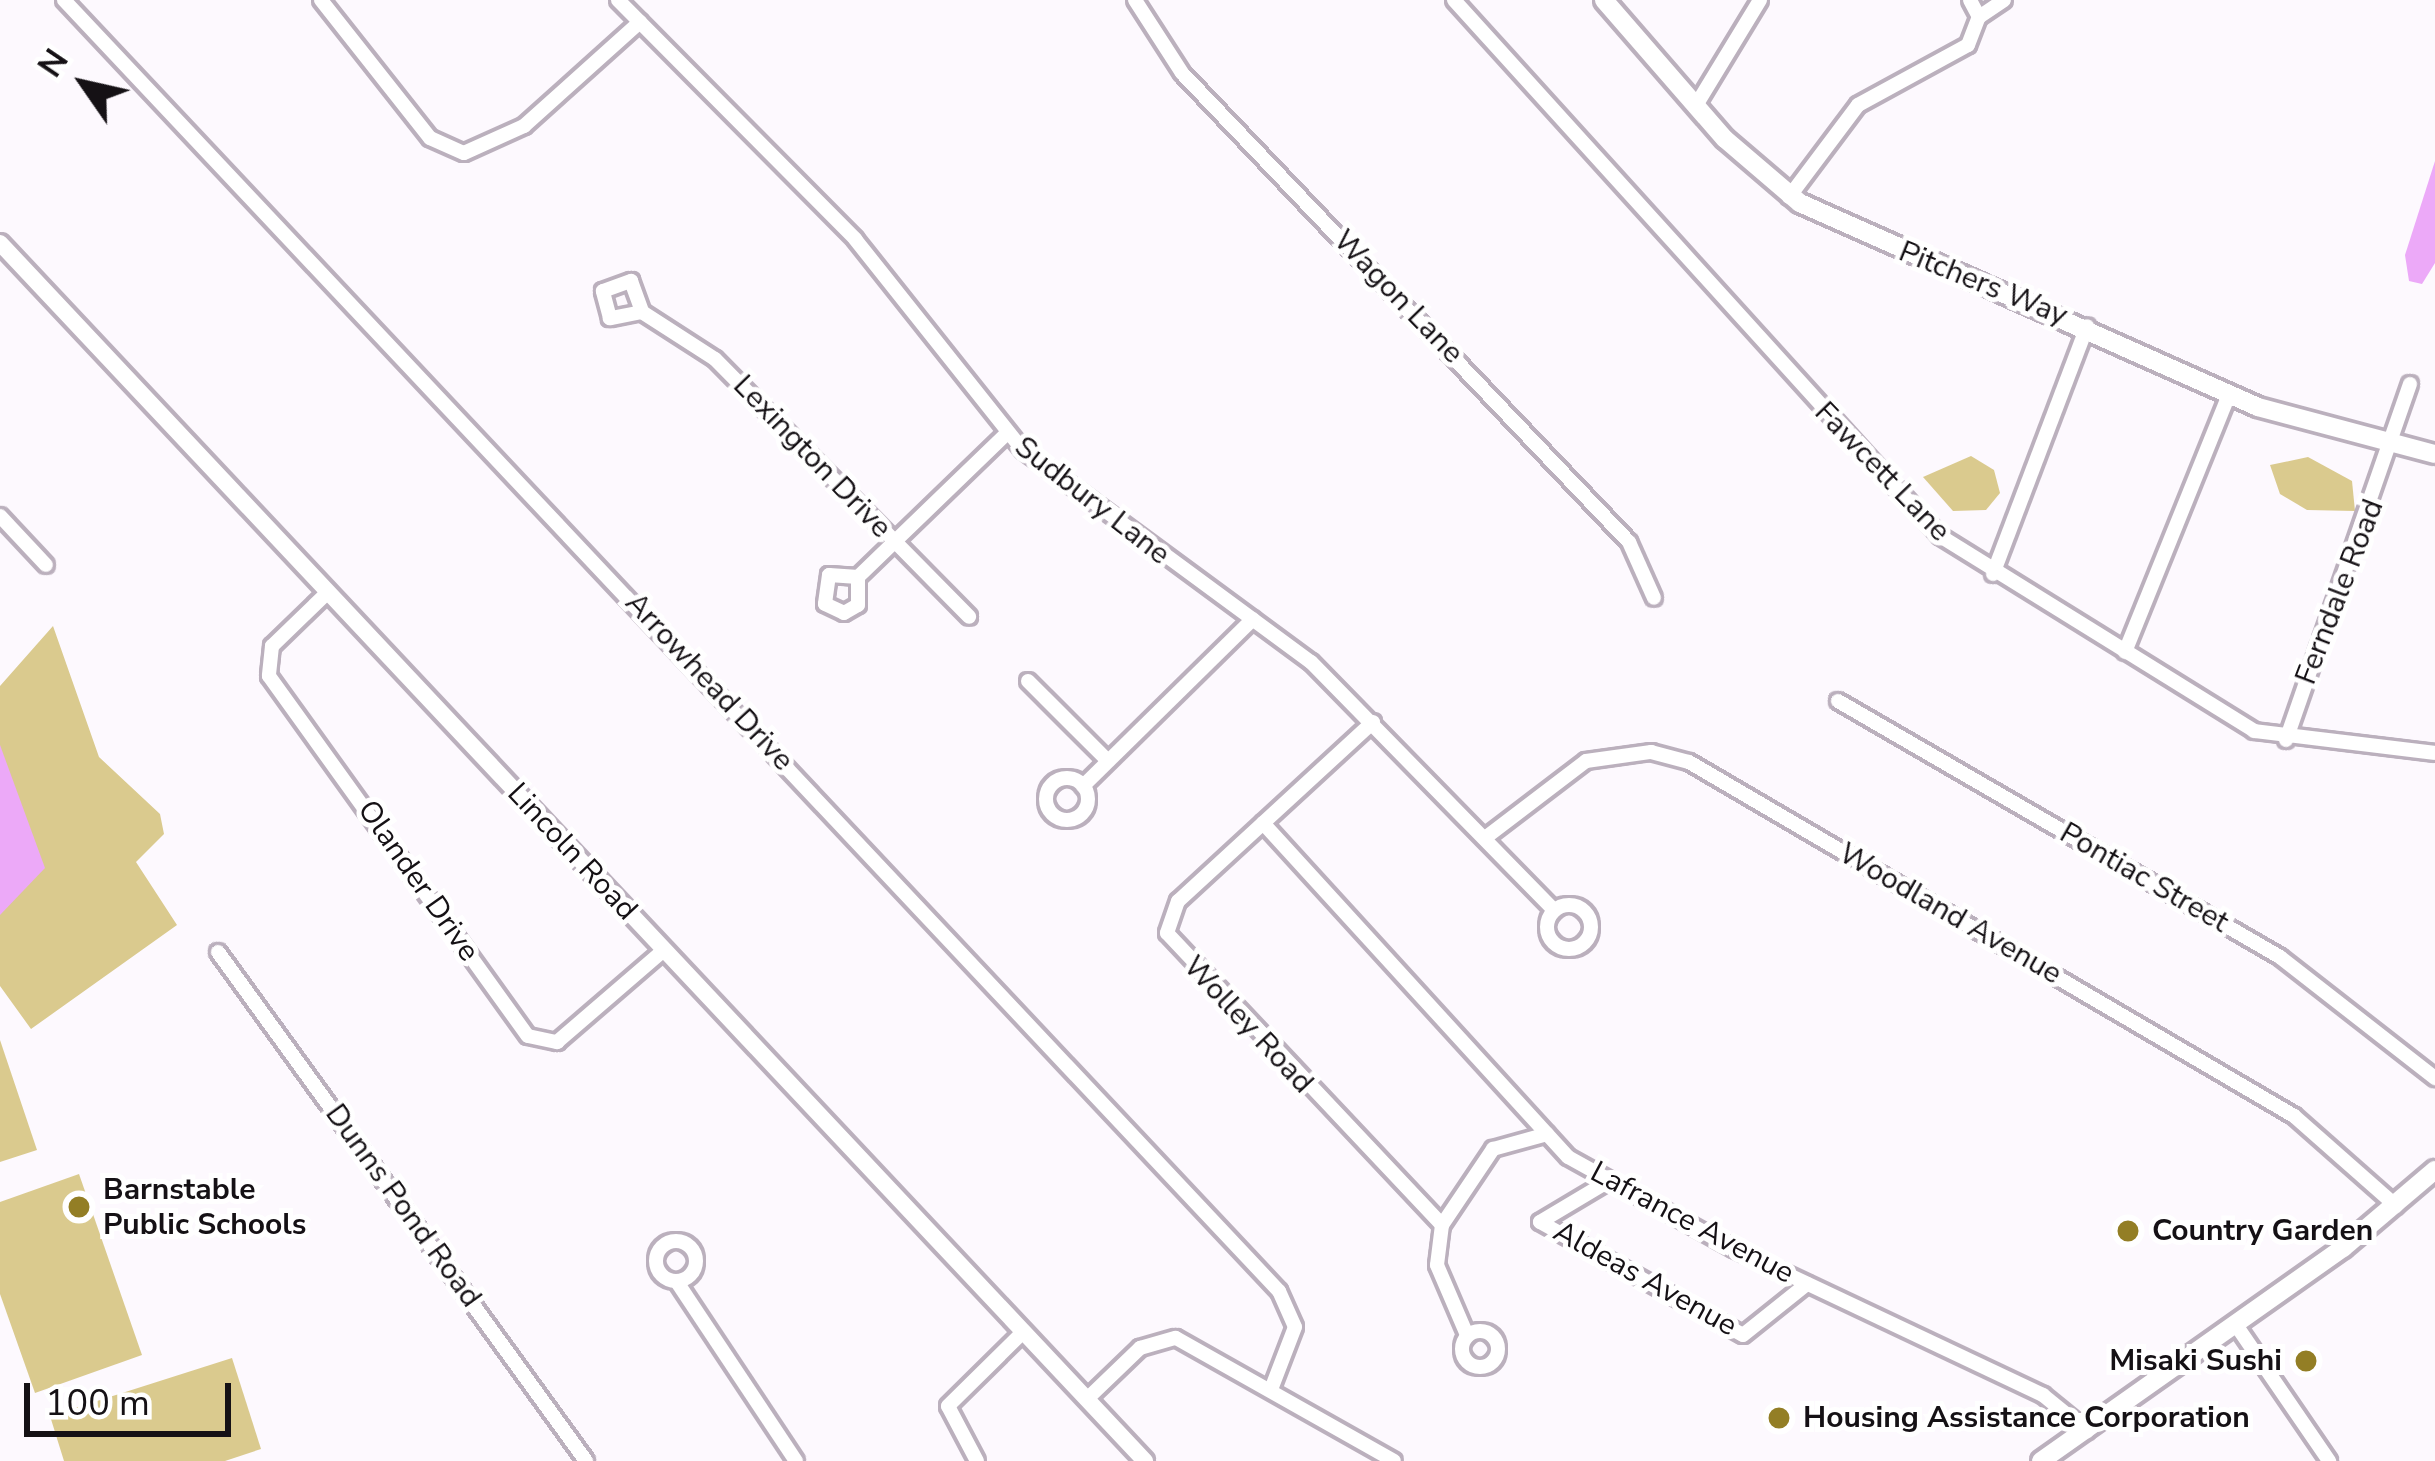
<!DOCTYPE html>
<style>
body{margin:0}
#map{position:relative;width:2435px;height:1461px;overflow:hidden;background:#fdf9fe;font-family:"Nunito Sans",sans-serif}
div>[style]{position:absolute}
.green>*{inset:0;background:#daca8e}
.water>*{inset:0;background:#eca9f8}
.roads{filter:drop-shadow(3px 0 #bbb0bd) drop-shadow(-3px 0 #bbb0bd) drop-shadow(0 3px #bbb0bd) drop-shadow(0 -3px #bbb0bd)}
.minor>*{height:14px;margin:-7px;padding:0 7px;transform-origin:7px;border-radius:7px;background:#fff}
.minor>.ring{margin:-7px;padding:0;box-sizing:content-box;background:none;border:14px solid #fff;border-radius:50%}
.tertiary>*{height:16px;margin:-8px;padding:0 8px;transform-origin:8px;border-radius:8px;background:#fff}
.secondary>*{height:18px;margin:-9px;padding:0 9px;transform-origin:9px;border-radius:9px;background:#fff}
.dots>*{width:33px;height:33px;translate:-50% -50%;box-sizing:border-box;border:6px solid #fff;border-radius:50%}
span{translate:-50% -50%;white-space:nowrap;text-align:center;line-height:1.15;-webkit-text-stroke:10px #fff;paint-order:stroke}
.street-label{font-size:30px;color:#151115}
.poi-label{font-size:30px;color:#151115;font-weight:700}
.left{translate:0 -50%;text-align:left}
.right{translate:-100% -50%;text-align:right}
.north{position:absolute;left:24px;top:24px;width:120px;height:120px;-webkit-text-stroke:9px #fff;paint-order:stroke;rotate:304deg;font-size:33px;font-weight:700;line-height:48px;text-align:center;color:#151115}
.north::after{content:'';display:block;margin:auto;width:42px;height:54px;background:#151115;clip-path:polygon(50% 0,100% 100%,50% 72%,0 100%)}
.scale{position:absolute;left:24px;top:1383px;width:207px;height:54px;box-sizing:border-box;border:6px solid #151115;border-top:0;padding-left:15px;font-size:36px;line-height:42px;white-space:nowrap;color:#151115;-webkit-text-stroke:9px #fff;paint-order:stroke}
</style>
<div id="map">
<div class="green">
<i style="clip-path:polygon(1971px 456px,1994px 470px,2000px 493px,1986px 510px,1953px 511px,1923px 477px)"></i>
<i style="clip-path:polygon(2308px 457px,2352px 481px,2355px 511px,2307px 510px,2280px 494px,2270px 465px)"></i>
<i style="clip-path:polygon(53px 626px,99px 757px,160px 814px,164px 834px,136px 862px,177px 925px,31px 1029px,0 986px,0 686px)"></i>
<i style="clip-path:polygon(0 1040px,37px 1150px,0 1162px)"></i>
<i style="clip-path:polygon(79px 1174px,142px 1355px,35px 1393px,0 1294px,0 1202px)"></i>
<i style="clip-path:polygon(232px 1358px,261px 1449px,225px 1461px,64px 1461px,50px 1416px)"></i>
</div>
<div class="water">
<i style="clip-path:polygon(2435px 161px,2435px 263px,2422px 284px,2409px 281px,2405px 255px)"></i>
<i style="clip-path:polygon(0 745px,45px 868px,0 915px)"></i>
</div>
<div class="roads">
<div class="minor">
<i style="left:64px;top:0;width:1773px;rotate:46.74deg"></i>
<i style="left:1279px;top:1291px;width:39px;rotate:66deg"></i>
<i style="left:1295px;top:1327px;width:64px;rotate:111deg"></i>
<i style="left:321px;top:0;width:176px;rotate:51.7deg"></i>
<i style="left:430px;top:138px;width:37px;rotate:24deg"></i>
<i style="left:464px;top:153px;width:66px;rotate:-24.2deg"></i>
<i style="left:524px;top:126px;width:156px;rotate:-41.9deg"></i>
<i style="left:618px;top:0;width:337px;rotate:45.2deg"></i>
<i style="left:855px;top:239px;width:270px;rotate:51.5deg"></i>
<i style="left:1023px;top:450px;width:358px;rotate:36.4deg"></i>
<i style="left:1311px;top:662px;width:347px;rotate:45.6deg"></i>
<i style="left:1135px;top:0;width:87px;rotate:57.2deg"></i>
<i style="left:1182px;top:73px;width:648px;rotate:46.38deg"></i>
<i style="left:1629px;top:542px;width:61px;rotate:65.9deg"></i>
<i style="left:1454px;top:0;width:724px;rotate:47.8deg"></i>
<i style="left:1940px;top:536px;width:370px;rotate:31.8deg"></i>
<i style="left:2254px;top:731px;width:182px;rotate:6.9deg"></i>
<i style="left:1979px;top:17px;width:30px;rotate:-34deg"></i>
<i style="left:1695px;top:107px;width:125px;rotate:-58.7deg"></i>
<i style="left:1789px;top:197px;width:115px;rotate:-53.1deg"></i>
<i style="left:1858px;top:105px;width:125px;rotate:-28.6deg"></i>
<i style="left:1968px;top:45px;width:30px;rotate:-69deg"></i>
<i style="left:1979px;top:17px;width:19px;rotate:-118deg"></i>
<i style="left:642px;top:312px;width:33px;rotate:169deg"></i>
<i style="left:610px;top:318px;width:28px;rotate:-105deg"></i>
<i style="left:603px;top:291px;width:30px;rotate:-20deg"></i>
<i style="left:631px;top:281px;width:33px;rotate:70deg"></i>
<i style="left:642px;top:312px;width:87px;rotate:32.8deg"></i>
<i style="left:715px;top:359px;width:362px;rotate:45.4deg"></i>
<i style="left:0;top:516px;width:67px;rotate:46.8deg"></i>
<i style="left:1993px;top:574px;width:265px;rotate:-69.2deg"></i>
<i style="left:858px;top:577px;width:29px;rotate:-176deg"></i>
<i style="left:829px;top:575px;width:29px;rotate:98deg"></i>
<i style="left:825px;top:604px;width:21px;rotate:25deg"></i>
<i style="left:844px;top:613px;width:16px;rotate:-30deg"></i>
<i style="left:858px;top:605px;width:28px;rotate:-90deg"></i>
<i style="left:858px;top:577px;width:207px;rotate:-44deg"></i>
<i style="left:328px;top:592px;width:78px;rotate:136deg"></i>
<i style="left:272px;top:646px;width:30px;rotate:96deg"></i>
<i style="left:269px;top:676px;width:443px;rotate:54.3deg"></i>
<i style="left:528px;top:1036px;width:30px;rotate:12deg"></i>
<i style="left:557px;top:1042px;width:141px;rotate:-40.7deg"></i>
<i style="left:2125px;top:652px;width:278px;rotate:-68deg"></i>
<i style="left:1028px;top:681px;width:113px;rotate:45deg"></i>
<i style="left:1838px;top:701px;width:511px;rotate:30.08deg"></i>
<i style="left:2280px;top:957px;width:197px;rotate:38deg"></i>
<i style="left:1373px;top:722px;width:265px;rotate:137.4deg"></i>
<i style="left:1178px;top:901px;width:34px;rotate:109deg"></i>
<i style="left:1167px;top:933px;width:401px;rotate:46.7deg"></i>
<i style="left:2286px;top:740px;width:377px;rotate:-70.8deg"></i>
<i class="ring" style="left:1046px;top:778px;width:28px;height:28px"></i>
<i style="left:1083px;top:786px;width:238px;rotate:-44.5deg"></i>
<i style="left:1263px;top:823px;width:452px;rotate:47.6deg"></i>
<i style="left:1568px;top:1157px;width:190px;rotate:29deg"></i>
<i style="left:1734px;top:1249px;width:342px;rotate:25.3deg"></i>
<i style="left:2043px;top:1395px;width:57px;rotate:39.3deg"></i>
<i style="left:1485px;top:838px;width:127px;rotate:-37.3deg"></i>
<i style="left:1586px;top:761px;width:66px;rotate:-7.9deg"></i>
<i style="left:1651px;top:752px;width:39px;rotate:15deg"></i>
<i style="left:1689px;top:762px;width:701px;rotate:30.33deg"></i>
<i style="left:2294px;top:1116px;width:136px;rotate:41.4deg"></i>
<i class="ring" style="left:1547px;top:905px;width:30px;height:30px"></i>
<i style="left:218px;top:952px;width:628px;rotate:54.13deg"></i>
<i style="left:1607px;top:1182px;width:78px;rotate:149.2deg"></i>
<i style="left:1540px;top:1222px;width:232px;rotate:29.1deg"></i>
<i style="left:1743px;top:1335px;width:82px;rotate:-38.6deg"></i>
<i class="ring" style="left:656px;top:1241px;width:26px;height:26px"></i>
<i style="left:677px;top:1282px;width:215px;rotate:56.4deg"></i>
<i style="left:2236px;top:1325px;width:165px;rotate:55.6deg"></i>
<i class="ring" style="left:1462px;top:1331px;width:22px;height:22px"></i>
<i style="left:1467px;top:1335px;width:76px;rotate:-113.2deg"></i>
<i style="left:1437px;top:1265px;width:40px;rotate:-82.9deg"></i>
<i style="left:1442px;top:1225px;width:92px;rotate:-56.1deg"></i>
<i style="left:1493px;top:1149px;width:56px;rotate:-15.5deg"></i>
<i style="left:1087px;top:1399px;width:74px;rotate:-43.9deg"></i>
<i style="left:1140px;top:1348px;width:37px;rotate:-16deg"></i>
<i style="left:1176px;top:1338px;width:250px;rotate:29.4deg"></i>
<i style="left:977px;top:1461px;width:62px;rotate:-117.8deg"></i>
<i style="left:948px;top:1406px;width:105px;rotate:-44.6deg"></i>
</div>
<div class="tertiary">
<i style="left:0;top:243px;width:1672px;rotate:46.77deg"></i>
</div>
<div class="secondary">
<i style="left:1604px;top:0;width:184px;rotate:49deg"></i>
<i style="left:1725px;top:139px;width:99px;rotate:40.5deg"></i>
<i style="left:1800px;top:203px;width:501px;rotate:24.01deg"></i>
<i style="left:2258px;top:407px;width:183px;rotate:14.9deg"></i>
<i style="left:2041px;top:1461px;width:370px;rotate:-35.2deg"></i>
<i style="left:2343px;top:1248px;width:121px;rotate:-40.3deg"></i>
</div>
</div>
<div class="dots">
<i style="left:79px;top:1207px;background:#937e25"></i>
<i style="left:2128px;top:1231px;background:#937e25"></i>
<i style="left:2306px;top:1361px;background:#937e25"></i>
<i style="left:1779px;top:1418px;background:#937e25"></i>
</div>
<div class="street-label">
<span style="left:1983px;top:284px;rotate:22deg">Pitchers Way</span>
<span style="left:1398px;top:297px;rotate:46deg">Wagon Lane</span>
<span style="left:812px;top:457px;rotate:46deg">Lexington Drive</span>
<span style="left:1882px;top:472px;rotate:46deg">Fawcett Lane</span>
<span style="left:1092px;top:501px;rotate:38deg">Sudbury Lane</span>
<span style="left:2340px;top:592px;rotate:-69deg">Ferndale Road</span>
<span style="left:709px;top:682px;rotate:47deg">Arrowhead Drive</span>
<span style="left:572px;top:852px;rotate:47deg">Lincoln Road</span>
<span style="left:2144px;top:878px;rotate:30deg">Pontiac Street</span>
<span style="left:418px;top:881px;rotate:55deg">Olander Drive</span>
<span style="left:1950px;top:914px;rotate:30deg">Woodland Avenue</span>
<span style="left:1248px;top:1025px;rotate:47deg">Wolley Road</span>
<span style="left:403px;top:1206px;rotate:54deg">Dunns Pond Road</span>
<span style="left:1692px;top:1223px;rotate:28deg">Lafrance Avenue</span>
<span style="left:1645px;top:1279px;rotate:29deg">Aldeas Avenue</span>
</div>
<div class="poi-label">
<span class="left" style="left:103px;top:1207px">Barnstable<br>Public Schools</span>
<span class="left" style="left:2152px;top:1231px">Country Garden</span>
<span class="right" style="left:2282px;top:1361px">Misaki Sushi</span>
<span class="left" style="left:1803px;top:1418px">Housing Assistance Corporation</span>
</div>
<div class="north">N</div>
<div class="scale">100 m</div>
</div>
